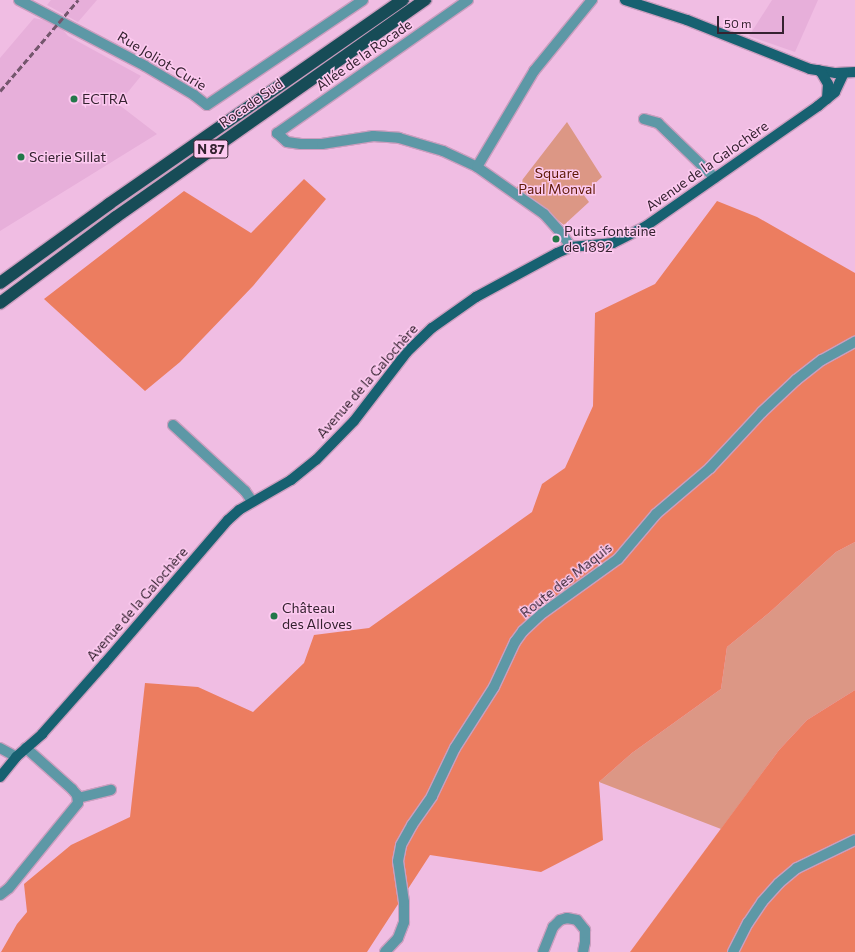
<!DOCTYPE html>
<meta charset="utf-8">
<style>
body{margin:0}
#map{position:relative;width:855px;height:952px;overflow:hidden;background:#f0bde3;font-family:Commissioner,sans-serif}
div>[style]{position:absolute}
.built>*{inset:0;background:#e7afda}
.green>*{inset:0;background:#dc9785}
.forest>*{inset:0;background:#ec7d60}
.roads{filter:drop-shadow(1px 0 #cb9ebf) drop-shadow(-1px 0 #cb9ebf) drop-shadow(0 1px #cb9ebf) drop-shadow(0 -1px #cb9ebf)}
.minor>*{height:10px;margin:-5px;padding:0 5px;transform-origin:5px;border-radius:5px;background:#5d98a6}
.major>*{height:10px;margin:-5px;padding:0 5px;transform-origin:5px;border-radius:5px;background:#176171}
.highway>*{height:12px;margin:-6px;padding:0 6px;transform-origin:6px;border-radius:6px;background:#174c57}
.rail>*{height:2.5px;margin-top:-1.25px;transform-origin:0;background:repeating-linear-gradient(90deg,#74566d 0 6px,transparent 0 9px)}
.dots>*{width:11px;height:11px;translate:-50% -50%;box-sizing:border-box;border:2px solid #fdcaf0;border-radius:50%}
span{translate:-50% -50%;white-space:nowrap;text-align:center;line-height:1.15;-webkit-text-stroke:3px #fdcaf0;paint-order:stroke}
.shield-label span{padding:1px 3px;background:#fdcaf0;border:1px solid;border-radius:3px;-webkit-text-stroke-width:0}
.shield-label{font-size:13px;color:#352230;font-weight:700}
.street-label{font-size:14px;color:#352230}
.poi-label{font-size:14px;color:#352230}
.left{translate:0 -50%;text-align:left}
.park-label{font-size:14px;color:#5e1906}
.scale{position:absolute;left:717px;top:16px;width:67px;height:18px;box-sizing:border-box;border:2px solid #352230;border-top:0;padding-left:5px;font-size:12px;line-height:14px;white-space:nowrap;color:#352230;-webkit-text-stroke:3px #fdcaf0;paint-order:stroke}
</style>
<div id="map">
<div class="built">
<i style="clip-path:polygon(51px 0,97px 0,78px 22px,47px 5px)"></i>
<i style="clip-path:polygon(772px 0,818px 0,795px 52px,749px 36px)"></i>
<i style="clip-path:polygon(34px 18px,48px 21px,60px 26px,68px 36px,141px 76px,118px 104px,157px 134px,0 231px,0 58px)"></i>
</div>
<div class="green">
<i style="clip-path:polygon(567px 122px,602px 177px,583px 194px,589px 202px,564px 225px,516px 188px)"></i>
<i style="clip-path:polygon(855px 542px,855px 690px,807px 720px,779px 750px,721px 829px,599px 782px,632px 753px,721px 689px,727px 647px,770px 612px,836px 552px)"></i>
</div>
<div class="forest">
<i style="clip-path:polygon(304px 179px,326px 199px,253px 286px,180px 362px,145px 391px,44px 299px,184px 191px,251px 233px)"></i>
<i style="clip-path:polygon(717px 201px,757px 217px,855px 273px,855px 542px,836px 552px,770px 612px,727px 647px,721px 689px,632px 753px,599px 782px,603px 840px,541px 872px,430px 855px,367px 952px,1px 952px,17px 924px,27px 912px,24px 884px,71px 845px,130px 817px,145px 683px,198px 687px,253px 712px,304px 663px,314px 635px,369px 628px,532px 512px,542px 484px,565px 468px,593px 406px,595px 313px,655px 284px)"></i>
<i style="clip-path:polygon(855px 690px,855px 952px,630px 952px,779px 750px,807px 720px)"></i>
</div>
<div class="roads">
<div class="minor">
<i style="left:19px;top:0;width:142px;rotate:27.6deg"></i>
<i style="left:145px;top:66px;width:57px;rotate:30.6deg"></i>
<i style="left:194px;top:95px;width:16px;rotate:38deg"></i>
<i style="left:207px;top:105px;width:188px;rotate:-33.9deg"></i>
<i style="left:468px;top:0;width:233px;rotate:145.1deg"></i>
<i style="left:277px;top:133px;width:13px;rotate:42deg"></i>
<i style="left:287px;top:142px;width:14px;rotate:8deg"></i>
<i style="left:301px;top:144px;width:21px"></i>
<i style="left:322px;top:144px;width:52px;rotate:-8.9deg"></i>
<i style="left:373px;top:136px;width:26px;rotate:4deg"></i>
<i style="left:399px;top:138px;width:46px;rotate:16.5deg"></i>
<i style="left:443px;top:151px;width:38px;rotate:25deg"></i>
<i style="left:477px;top:167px;width:82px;rotate:35deg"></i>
<i style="left:544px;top:214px;width:27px;rotate:48deg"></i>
<i style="left:562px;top:234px;width:16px;rotate:55deg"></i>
<i style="left:644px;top:119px;width:15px;rotate:16deg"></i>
<i style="left:658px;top:123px;width:79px;rotate:44deg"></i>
<i style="left:477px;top:167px;width:112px;rotate:-59.3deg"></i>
<i style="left:534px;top:71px;width:92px;rotate:-50.8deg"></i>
<i style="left:173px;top:425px;width:98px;rotate:42.5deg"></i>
<i style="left:245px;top:491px;width:12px;rotate:55deg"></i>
<i style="left:0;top:748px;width:18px;rotate:29deg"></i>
<i style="left:78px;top:798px;width:34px;rotate:-14deg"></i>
<i style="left:0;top:895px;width:11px;rotate:-38deg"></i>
<i style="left:9px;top:888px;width:109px;rotate:-50.9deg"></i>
<i style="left:78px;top:803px;width:8px;rotate:-97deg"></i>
<i style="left:77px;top:795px;width:8px;rotate:-130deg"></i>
<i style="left:72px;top:789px;width:62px;rotate:-138.3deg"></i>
<i style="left:385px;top:952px;width:19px;rotate:-47deg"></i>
<i style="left:398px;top:938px;width:17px;rotate:-69deg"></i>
<i style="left:404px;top:922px;width:20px;rotate:-90deg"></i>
<i style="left:404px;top:902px;width:41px;rotate:-98.3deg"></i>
<i style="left:398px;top:861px;width:16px;rotate:-79deg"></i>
<i style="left:401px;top:845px;width:23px;rotate:-61deg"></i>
<i style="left:412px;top:825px;width:35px;rotate:-55deg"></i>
<i style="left:432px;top:796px;width:53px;rotate:-64.4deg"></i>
<i style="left:455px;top:748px;width:72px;rotate:-57.4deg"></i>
<i style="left:494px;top:687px;width:50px;rotate:-65deg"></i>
<i style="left:515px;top:642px;width:14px;rotate:-54deg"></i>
<i style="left:523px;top:631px;width:23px;rotate:-43deg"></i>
<i style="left:540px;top:615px;width:96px;rotate:-35.7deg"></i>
<i style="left:618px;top:559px;width:59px;rotate:-49.8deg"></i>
<i style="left:656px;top:514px;width:71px;rotate:-40.4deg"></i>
<i style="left:710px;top:468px;width:76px;rotate:-47.1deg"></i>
<i style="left:762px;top:412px;width:47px;rotate:-43.3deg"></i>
<i style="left:796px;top:380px;width:33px;rotate:-38deg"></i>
<i style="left:822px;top:360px;width:38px;rotate:-29deg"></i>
<i style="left:543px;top:952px;width:27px;rotate:-68deg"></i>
<i style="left:553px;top:927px;width:10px;rotate:-45deg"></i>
<i style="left:560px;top:920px;width:7px;rotate:-16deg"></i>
<i style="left:567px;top:918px;width:10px;rotate:11deg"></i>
<i style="left:577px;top:920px;width:13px;rotate:51deg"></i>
<i style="left:585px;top:930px;width:12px;rotate:90deg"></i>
<i style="left:585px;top:942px;width:10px;rotate:101deg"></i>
<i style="left:733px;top:952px;width:33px;rotate:-63deg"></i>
<i style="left:748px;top:923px;width:25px;rotate:-56deg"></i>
<i style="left:762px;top:902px;width:25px;rotate:-48deg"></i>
<i style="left:779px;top:883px;width:23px;rotate:-40deg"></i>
<i style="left:797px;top:868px;width:64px;rotate:-25.8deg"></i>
</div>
<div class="major">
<i style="left:625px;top:0;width:65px;rotate:17.9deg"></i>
<i style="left:687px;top:20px;width:132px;rotate:21.7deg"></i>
<i style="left:810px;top:69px;width:26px;rotate:9deg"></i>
<i style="left:836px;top:73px;width:19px;rotate:-3deg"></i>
<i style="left:818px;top:70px;width:4px;rotate:34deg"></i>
<i style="left:821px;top:72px;width:14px;rotate:60deg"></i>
<i style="left:828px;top:84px;width:15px;rotate:94deg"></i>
<i style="left:0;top:777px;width:26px;rotate:-51deg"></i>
<i style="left:16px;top:757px;width:35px;rotate:-41deg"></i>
<i style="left:42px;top:734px;width:94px;rotate:-48.5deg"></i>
<i style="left:104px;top:664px;width:190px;rotate:-49.3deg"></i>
<i style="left:228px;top:520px;width:15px;rotate:-42deg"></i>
<i style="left:239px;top:510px;width:60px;rotate:-30deg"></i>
<i style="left:291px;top:480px;width:32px;rotate:-39deg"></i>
<i style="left:316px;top:460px;width:54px;rotate:-45.7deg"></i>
<i style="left:354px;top:421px;width:87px;rotate:-52.5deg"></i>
<i style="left:407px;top:352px;width:35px;rotate:-44deg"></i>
<i style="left:432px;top:328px;width:54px;rotate:-35.2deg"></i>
<i style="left:476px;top:297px;width:92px;rotate:-28.5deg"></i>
<i style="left:557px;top:253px;width:15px;rotate:-23deg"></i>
<i style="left:571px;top:247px;width:42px;rotate:-5.4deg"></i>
<i style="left:613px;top:243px;width:37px;rotate:-27deg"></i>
<i style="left:646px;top:226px;width:210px;rotate:-34.9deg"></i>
<i style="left:818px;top:106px;width:22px;rotate:-39deg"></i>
<i style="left:835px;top:92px;width:21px;rotate:-65deg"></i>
</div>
<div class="highway">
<i style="left:0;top:283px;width:135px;rotate:-35.9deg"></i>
<i style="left:109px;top:204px;width:358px;rotate:-34.8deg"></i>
<i style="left:0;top:303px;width:144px;rotate:-36.6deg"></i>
<i style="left:116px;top:217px;width:378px;rotate:-35.1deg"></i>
</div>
</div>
<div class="rail">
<i style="left:0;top:91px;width:120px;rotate:-49.4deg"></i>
</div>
<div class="dots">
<i style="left:74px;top:99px;background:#23784a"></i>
<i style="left:21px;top:157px;background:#23784a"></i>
<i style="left:556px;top:239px;background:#23784a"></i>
<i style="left:274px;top:616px;background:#23784a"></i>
</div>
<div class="shield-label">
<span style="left:211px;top:149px">N 87</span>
</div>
<div class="street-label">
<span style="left:364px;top:55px;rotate:-35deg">Allée de la Rocade</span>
<span style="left:162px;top:61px;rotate:31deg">Rue Joliot-Curie</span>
<span style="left:251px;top:103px;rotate:-35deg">Rocade Sud</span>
<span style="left:707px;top:166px;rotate:-35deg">Avenue de la Galochère</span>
<span style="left:367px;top:381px;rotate:-49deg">Avenue de la Galochère</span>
<span style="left:566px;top:580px;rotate:-38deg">Route des Maquis</span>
<span style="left:137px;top:604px;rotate:-49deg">Avenue de la Galochère</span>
</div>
<div class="poi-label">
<span class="left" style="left:82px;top:99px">ECTRA</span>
<span class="left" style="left:29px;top:157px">Scierie Sillat</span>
<span class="left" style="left:564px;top:239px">Puits-fontaine<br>de 1892</span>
<span class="left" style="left:282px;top:616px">Château<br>des Alloves</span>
</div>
<div class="park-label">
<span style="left:557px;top:181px">Square<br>Paul Monval</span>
</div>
<div class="scale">50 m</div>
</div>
